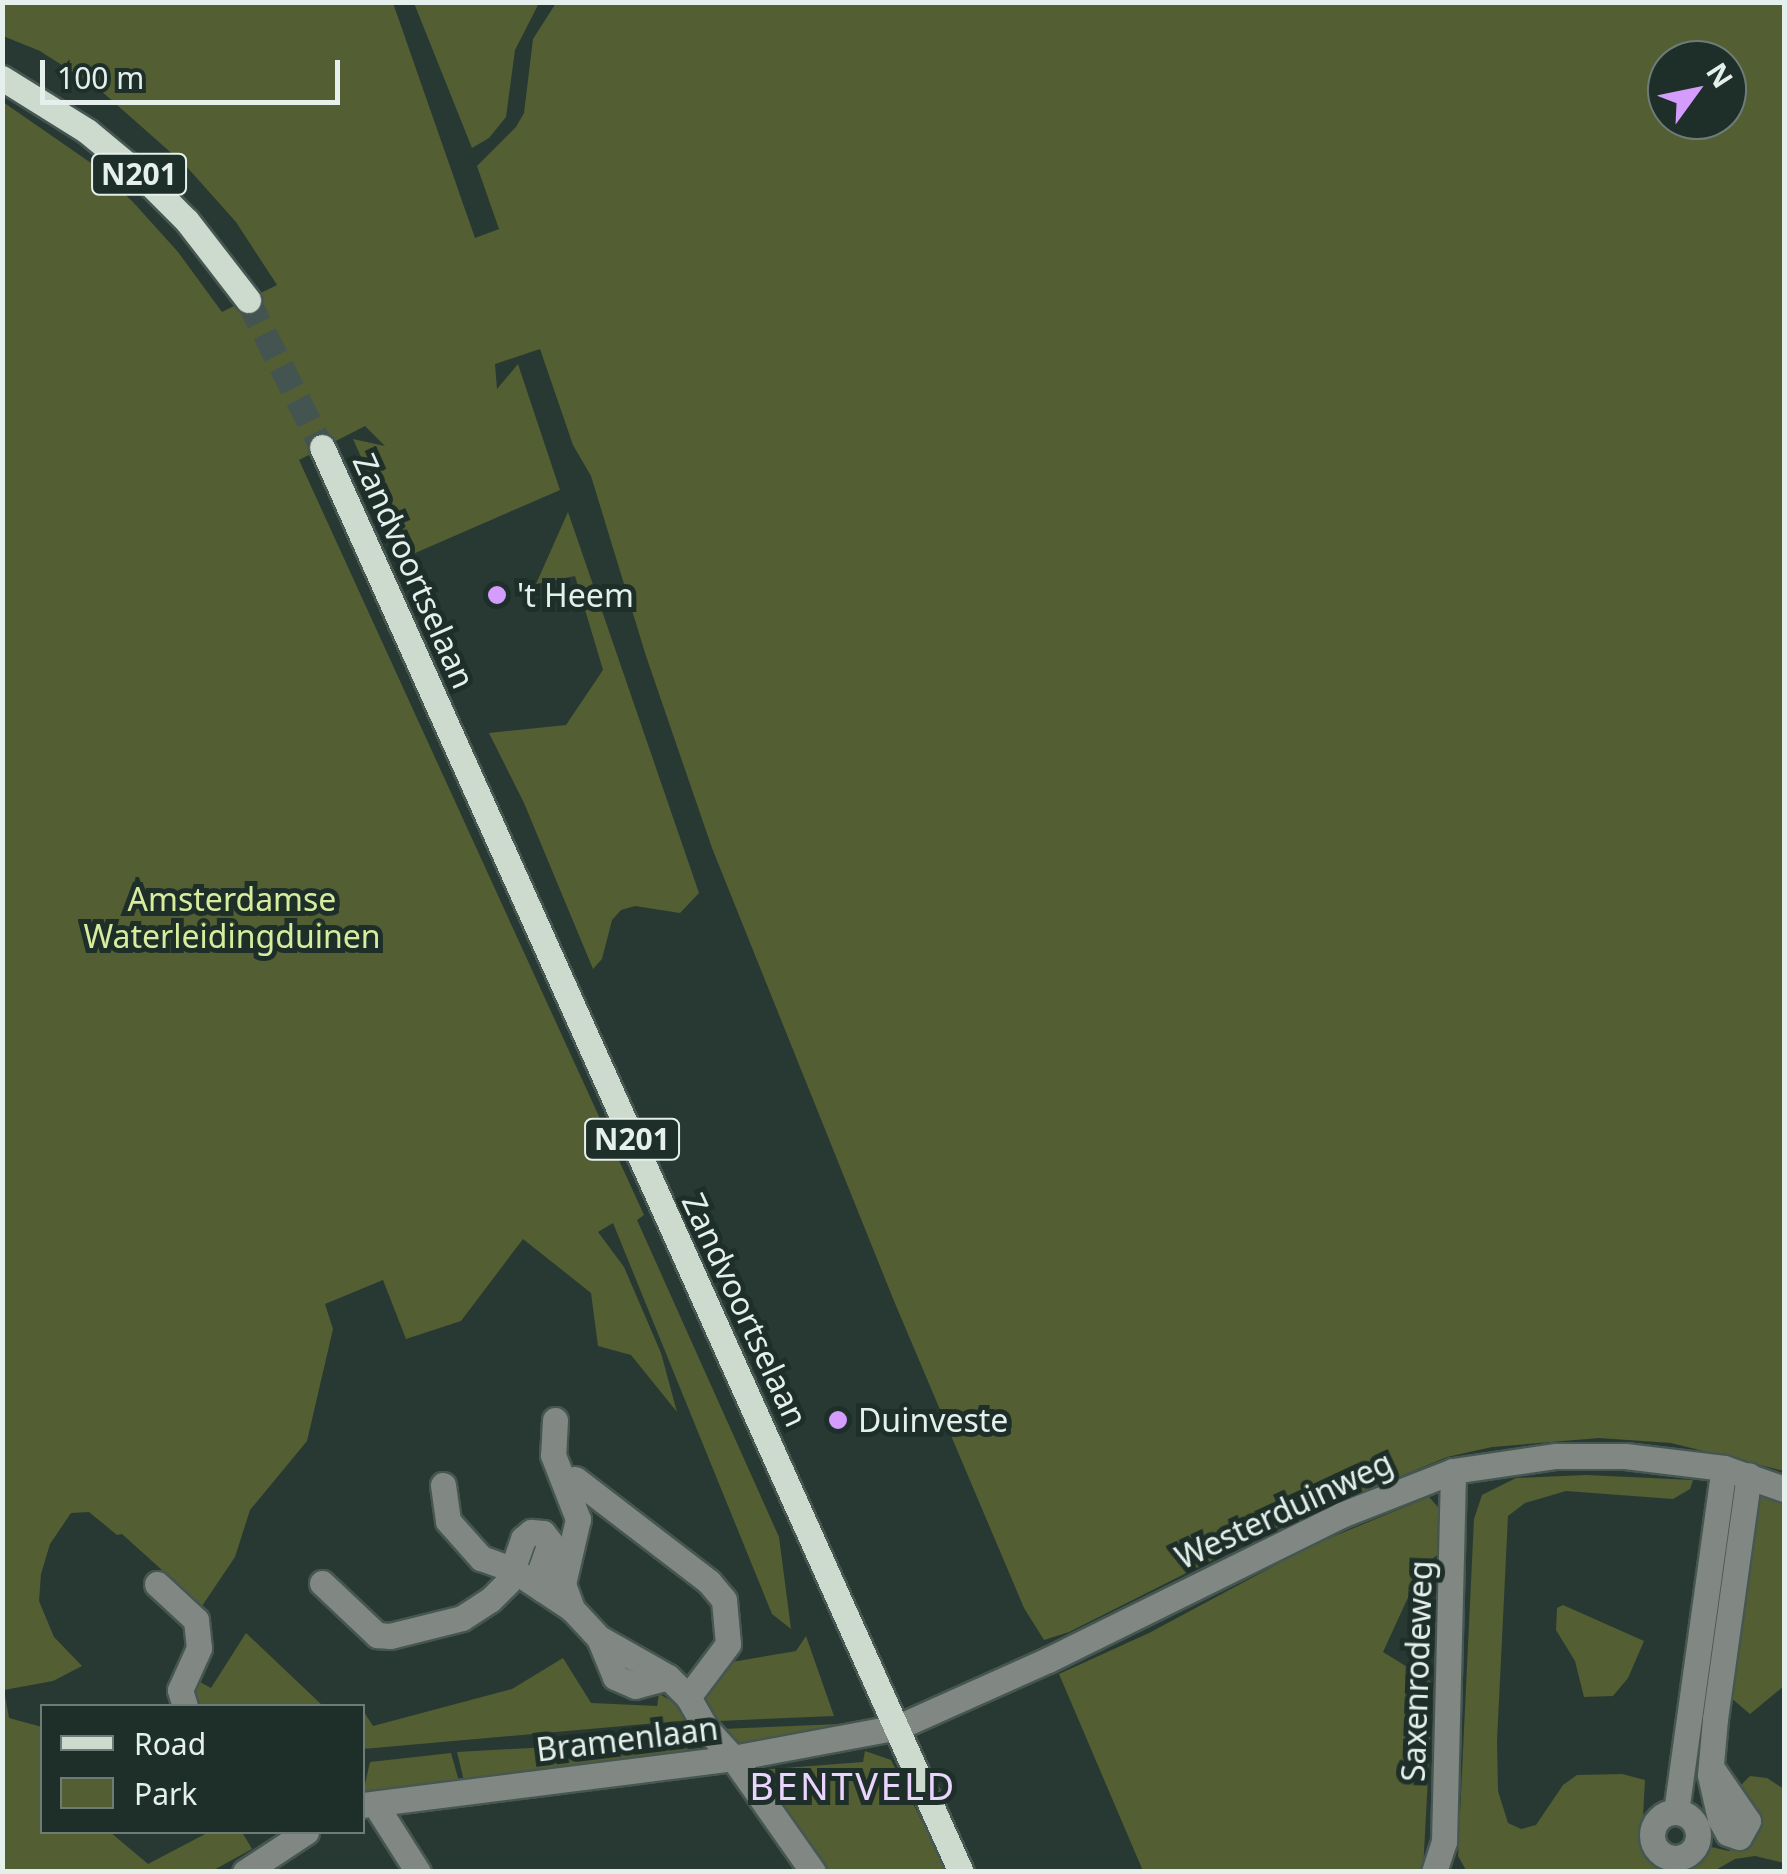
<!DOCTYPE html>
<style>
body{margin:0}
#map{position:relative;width:1787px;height:1874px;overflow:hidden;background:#283934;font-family:"Noto Sans",sans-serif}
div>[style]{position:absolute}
.green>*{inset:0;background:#535e32}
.major-tunnel>*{height:25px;margin-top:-12.5px;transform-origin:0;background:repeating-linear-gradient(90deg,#445450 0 25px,transparent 0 37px)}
.roads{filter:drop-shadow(2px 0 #465651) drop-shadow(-2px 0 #465651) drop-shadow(0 2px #465651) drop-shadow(0 -2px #465651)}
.minor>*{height:25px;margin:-12.5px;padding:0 12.5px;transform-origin:12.5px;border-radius:12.5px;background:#818782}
.minor>.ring{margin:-12.5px;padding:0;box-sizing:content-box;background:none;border:25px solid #818782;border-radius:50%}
.major>*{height:25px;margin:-12.5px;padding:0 12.5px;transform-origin:12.5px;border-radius:12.5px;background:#cddace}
.dots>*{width:28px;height:28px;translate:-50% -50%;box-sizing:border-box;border:5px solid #1e2f2a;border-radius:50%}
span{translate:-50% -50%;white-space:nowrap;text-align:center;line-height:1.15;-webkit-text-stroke:10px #1e2f2a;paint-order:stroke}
.shield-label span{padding:2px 8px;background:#1e2f2a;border:2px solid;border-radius:8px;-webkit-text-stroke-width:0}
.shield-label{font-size:30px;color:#e5f0ec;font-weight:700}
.street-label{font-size:32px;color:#e5f0ec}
.poi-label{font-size:32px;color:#e5f0ec}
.left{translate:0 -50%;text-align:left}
.park-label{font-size:32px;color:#d7ec9d}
.quarter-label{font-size:38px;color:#ebd4fd;letter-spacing:2.5px}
.frame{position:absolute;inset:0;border:5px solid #e5f0ec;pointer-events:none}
.legend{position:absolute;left:40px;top:1704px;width:325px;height:130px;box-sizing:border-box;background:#1e2f2a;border:2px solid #6e7c78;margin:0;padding:12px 18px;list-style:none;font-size:30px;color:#e5f0ec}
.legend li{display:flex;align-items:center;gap:20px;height:50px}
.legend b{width:50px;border:2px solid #6e7c78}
.north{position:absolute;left:1647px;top:40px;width:100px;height:100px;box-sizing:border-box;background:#1e2f2a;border:2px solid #6e7c78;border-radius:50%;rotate:57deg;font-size:28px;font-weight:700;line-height:40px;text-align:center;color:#e5f0ec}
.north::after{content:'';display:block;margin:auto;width:35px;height:45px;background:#d49cfc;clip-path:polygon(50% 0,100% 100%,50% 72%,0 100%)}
.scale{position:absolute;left:40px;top:60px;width:300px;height:45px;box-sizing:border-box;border:5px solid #e5f0ec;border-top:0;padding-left:12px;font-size:30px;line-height:35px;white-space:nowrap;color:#e5f0ec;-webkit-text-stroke:8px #1e2f2a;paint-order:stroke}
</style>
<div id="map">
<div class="green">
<i style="clip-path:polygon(evenodd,2px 3px,393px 3px,475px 238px,499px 229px,477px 166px,516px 127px,524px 113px,533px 39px,556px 3px,1784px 3px,1784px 1471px,1671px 1443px,1599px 1438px,1492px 1447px,1447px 1457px,1276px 1528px,1069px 1632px,1044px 1640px,1024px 1608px,894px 1301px,712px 848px,646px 656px,591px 476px,573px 445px,540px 349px,495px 364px,497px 389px,518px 364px,560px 490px,406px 557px,353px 439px,385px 446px,365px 426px,299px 460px,644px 1215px,637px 1220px,779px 1537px,791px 1629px,772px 1614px,613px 1223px,598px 1232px,624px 1267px,661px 1353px,677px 1412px,631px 1355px,598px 1346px,591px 1293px,523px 1239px,461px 1321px,406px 1339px,383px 1280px,325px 1304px,333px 1329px,307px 1441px,250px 1510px,235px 1557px,202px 1606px,122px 1534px,117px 1535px,89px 1512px,71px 1513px,50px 1544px,41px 1574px,39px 1601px,54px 1637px,82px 1666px,53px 1681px,4px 1690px,9px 1718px,42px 1727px,42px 1832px,110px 1832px,148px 1864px,209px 1832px,242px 1832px,252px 1849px,212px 1871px,3px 1871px,3px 102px,91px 163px,133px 202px,178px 252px,222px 312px,277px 285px,236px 222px,186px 166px,99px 89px,40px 51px,3px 36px,2px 3px,1667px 60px,1727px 60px,1727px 120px,1667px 120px,1667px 60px)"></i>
<i style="clip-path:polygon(414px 3px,539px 3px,515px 50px,506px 117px,489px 138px,472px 148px)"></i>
<i style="clip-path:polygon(568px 512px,699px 893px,680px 913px,635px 906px,621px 910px,612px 920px,602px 959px,593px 969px,524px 803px,489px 733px,566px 725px,603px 670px,575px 576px,536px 584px)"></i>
<i style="clip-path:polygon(1586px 1475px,1693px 1480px,1690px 1489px,1673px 1499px,1566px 1491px,1525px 1503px,1508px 1516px,1497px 1741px,1498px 1791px,1508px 1823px,1521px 1829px,1536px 1825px,1563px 1785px,1577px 1775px,1622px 1774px,1645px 1780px,1642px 1835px,1646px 1849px,1671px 1862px,1686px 1859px,1702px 1845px,1729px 1851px,1740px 1840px,1734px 1792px,1750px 1776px,1767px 1778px,1784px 1789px,1784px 1863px,1755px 1856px,1735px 1859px,1714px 1871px,1467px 1872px,1458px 1856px,1474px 1519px,1482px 1495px,1516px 1478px)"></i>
<i style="clip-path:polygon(1749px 1488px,1784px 1500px,1784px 1686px,1750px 1714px,1724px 1692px)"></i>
<i style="clip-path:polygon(1429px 1497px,1438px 1507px,1440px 1553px,1422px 1567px,1383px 1652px,1433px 1683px,1423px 1871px,1143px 1871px,1059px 1674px,1149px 1633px,1313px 1545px)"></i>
<i style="clip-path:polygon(1563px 1605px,1644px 1641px,1628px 1678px,1613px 1696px,1584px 1697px,1575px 1661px,1556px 1630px,1557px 1608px)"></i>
<i style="clip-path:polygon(246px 1633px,323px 1706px,199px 1706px,194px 1702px,198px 1681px,211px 1688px)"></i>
<i style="clip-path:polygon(806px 1636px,834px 1716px,718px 1721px,705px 1705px,704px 1691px,726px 1663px,796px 1651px)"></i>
<i style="clip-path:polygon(563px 1658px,591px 1703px,657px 1706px,659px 1694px,681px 1706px,691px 1720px,363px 1749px,362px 1709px,373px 1726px,512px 1689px)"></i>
<i style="clip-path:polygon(840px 1724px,841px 1733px,736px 1749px,721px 1729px)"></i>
<i style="clip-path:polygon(658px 1733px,697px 1733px,683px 1757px,464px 1781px,457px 1752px,604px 1744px,605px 1740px)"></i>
<i style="clip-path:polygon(865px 1751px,891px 1760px,947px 1871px,821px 1871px,758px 1770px,863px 1762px)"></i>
<i style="clip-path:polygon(451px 1753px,460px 1785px,363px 1793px,370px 1762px)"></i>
</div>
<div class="major-tunnel">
<i style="left:248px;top:300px;width:165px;rotate:63.3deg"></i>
</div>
<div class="roads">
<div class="minor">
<i style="left:555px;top:1420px;width:35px;rotate:93deg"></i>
<i style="left:553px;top:1455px;width:69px;rotate:68.7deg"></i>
<i style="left:578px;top:1519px;width:67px;rotate:103deg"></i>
<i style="left:563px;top:1584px;width:27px;rotate:70deg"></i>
<i style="left:575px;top:1479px;width:169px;rotate:37.5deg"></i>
<i style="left:709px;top:1582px;width:23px;rotate:50deg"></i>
<i style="left:724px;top:1600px;width:44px;rotate:84.8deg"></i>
<i style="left:728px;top:1644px;width:66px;rotate:127deg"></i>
<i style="left:443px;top:1485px;width:36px;rotate:82deg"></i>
<i style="left:448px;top:1521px;width:50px;rotate:48.3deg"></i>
<i style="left:481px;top:1558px;width:33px;rotate:20deg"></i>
<i style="left:512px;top:1569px;width:72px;rotate:33.7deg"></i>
<i style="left:572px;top:1609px;width:40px;rotate:47deg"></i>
<i style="left:599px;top:1638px;width:79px;rotate:29.5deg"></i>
<i style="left:668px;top:1677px;width:28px;rotate:45deg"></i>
<i style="left:688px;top:1697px;width:36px;rotate:60deg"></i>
<i style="left:706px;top:1728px;width:40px;rotate:48deg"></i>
<i style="left:733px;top:1758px;width:139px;rotate:54.9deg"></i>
<i style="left:322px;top:1583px;width:76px;rotate:43.4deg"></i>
<i style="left:377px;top:1635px;width:13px;rotate:4deg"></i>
<i style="left:390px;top:1636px;width:74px;rotate:-14deg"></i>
<i style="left:462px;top:1618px;width:33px;rotate:-33deg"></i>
<i style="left:490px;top:1600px;width:25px;rotate:-45deg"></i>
<i style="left:508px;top:1582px;width:46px;rotate:-70.8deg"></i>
<i style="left:523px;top:1539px;width:11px;rotate:-41deg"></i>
<i style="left:531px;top:1532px;width:12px;rotate:5deg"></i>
<i style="left:543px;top:1533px;width:11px;rotate:52deg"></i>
<i style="left:550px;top:1542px;width:28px;rotate:109deg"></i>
<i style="left:541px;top:1568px;width:22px;rotate:85deg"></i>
<i style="left:157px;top:1584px;width:53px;rotate:42.7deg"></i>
<i style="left:196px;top:1620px;width:28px;rotate:84deg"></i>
<i style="left:199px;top:1648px;width:46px;rotate:114.3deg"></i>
<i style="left:180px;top:1690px;width:17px;rotate:73deg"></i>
<i style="left:599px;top:1638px;width:42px;rotate:67.7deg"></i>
<i style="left:615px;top:1677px;width:22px;rotate:24deg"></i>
<i style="left:635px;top:1686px;width:34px;rotate:-15deg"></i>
<i style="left:1711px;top:1767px;width:65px;rotate:55.6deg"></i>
<i style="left:1748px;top:1821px;width:18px;rotate:119deg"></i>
<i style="left:1739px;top:1837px;width:12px;rotate:-160deg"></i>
<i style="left:1728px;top:1833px;width:16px;rotate:-120deg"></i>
<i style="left:1720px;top:1819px;width:45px;rotate:-102.8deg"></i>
<i style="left:1710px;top:1775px;width:56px;rotate:-84.9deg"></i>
<i style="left:1715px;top:1719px;width:246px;rotate:-82.1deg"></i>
<i style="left:375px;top:1804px;width:80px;rotate:57.7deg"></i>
<i style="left:362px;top:1805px;width:374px;rotate:-7.2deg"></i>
<i style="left:733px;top:1758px;width:168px;rotate:-10.6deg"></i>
<i style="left:898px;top:1727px;width:164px;rotate:-24.1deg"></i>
<i style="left:1048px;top:1660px;width:327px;rotate:-26.3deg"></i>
<i style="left:1341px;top:1515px;width:120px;rotate:-21.4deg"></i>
<i style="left:1453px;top:1471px;width:104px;rotate:-8.3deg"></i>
<i style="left:1556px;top:1456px;width:69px"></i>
<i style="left:1625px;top:1456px;width:100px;rotate:6.9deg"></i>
<i style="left:1724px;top:1468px;width:64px;rotate:19.3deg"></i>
<i style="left:1676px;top:1812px;width:347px;rotate:-82.1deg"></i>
<i class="ring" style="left:1652px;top:1812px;width:21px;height:21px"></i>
<i style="left:245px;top:1872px;width:73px;rotate:-33.3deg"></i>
<i style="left:1434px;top:1872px;width:32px;rotate:-72deg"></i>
<i style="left:1444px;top:1842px;width:371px;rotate:-88.6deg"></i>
</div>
<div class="major">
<i style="left:2px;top:78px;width:100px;rotate:31.9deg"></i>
<i style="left:87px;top:131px;width:75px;rotate:39.6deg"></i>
<i style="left:145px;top:179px;width:59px;rotate:45deg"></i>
<i style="left:187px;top:221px;width:100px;rotate:52.3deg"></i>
<i style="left:322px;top:447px;width:1562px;rotate:65.85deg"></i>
</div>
</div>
<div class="dots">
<i style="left:497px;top:595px;background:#d49cfc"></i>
<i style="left:838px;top:1420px;background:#d49cfc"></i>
</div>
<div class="shield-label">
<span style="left:139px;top:174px">N201</span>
<span style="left:632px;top:1139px">N201</span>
</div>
<div class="street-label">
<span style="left:414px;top:571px;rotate:66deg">Zandvoortselaan</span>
<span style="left:745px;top:1310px;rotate:65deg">Zandvoortselaan</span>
<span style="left:1284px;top:1510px;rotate:-25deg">Westerduinweg</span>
<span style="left:1417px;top:1671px;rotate:-88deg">Saxenrodeweg</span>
<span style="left:627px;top:1739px;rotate:-7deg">Bramenlaan</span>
</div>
<div class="poi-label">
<span class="left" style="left:517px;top:595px">'t Heem</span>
<span class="left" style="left:858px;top:1420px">Duinveste</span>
</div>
<div class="park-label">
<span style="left:232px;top:918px">Amsterdamse<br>Waterleidingduinen</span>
</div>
<div class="quarter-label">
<span style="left:853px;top:1786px">BENTVELD</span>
</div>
<div class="frame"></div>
<ul class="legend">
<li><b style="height:12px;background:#cddace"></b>Road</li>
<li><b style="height:28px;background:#535e32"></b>Park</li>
</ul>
<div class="north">N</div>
<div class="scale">100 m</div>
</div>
